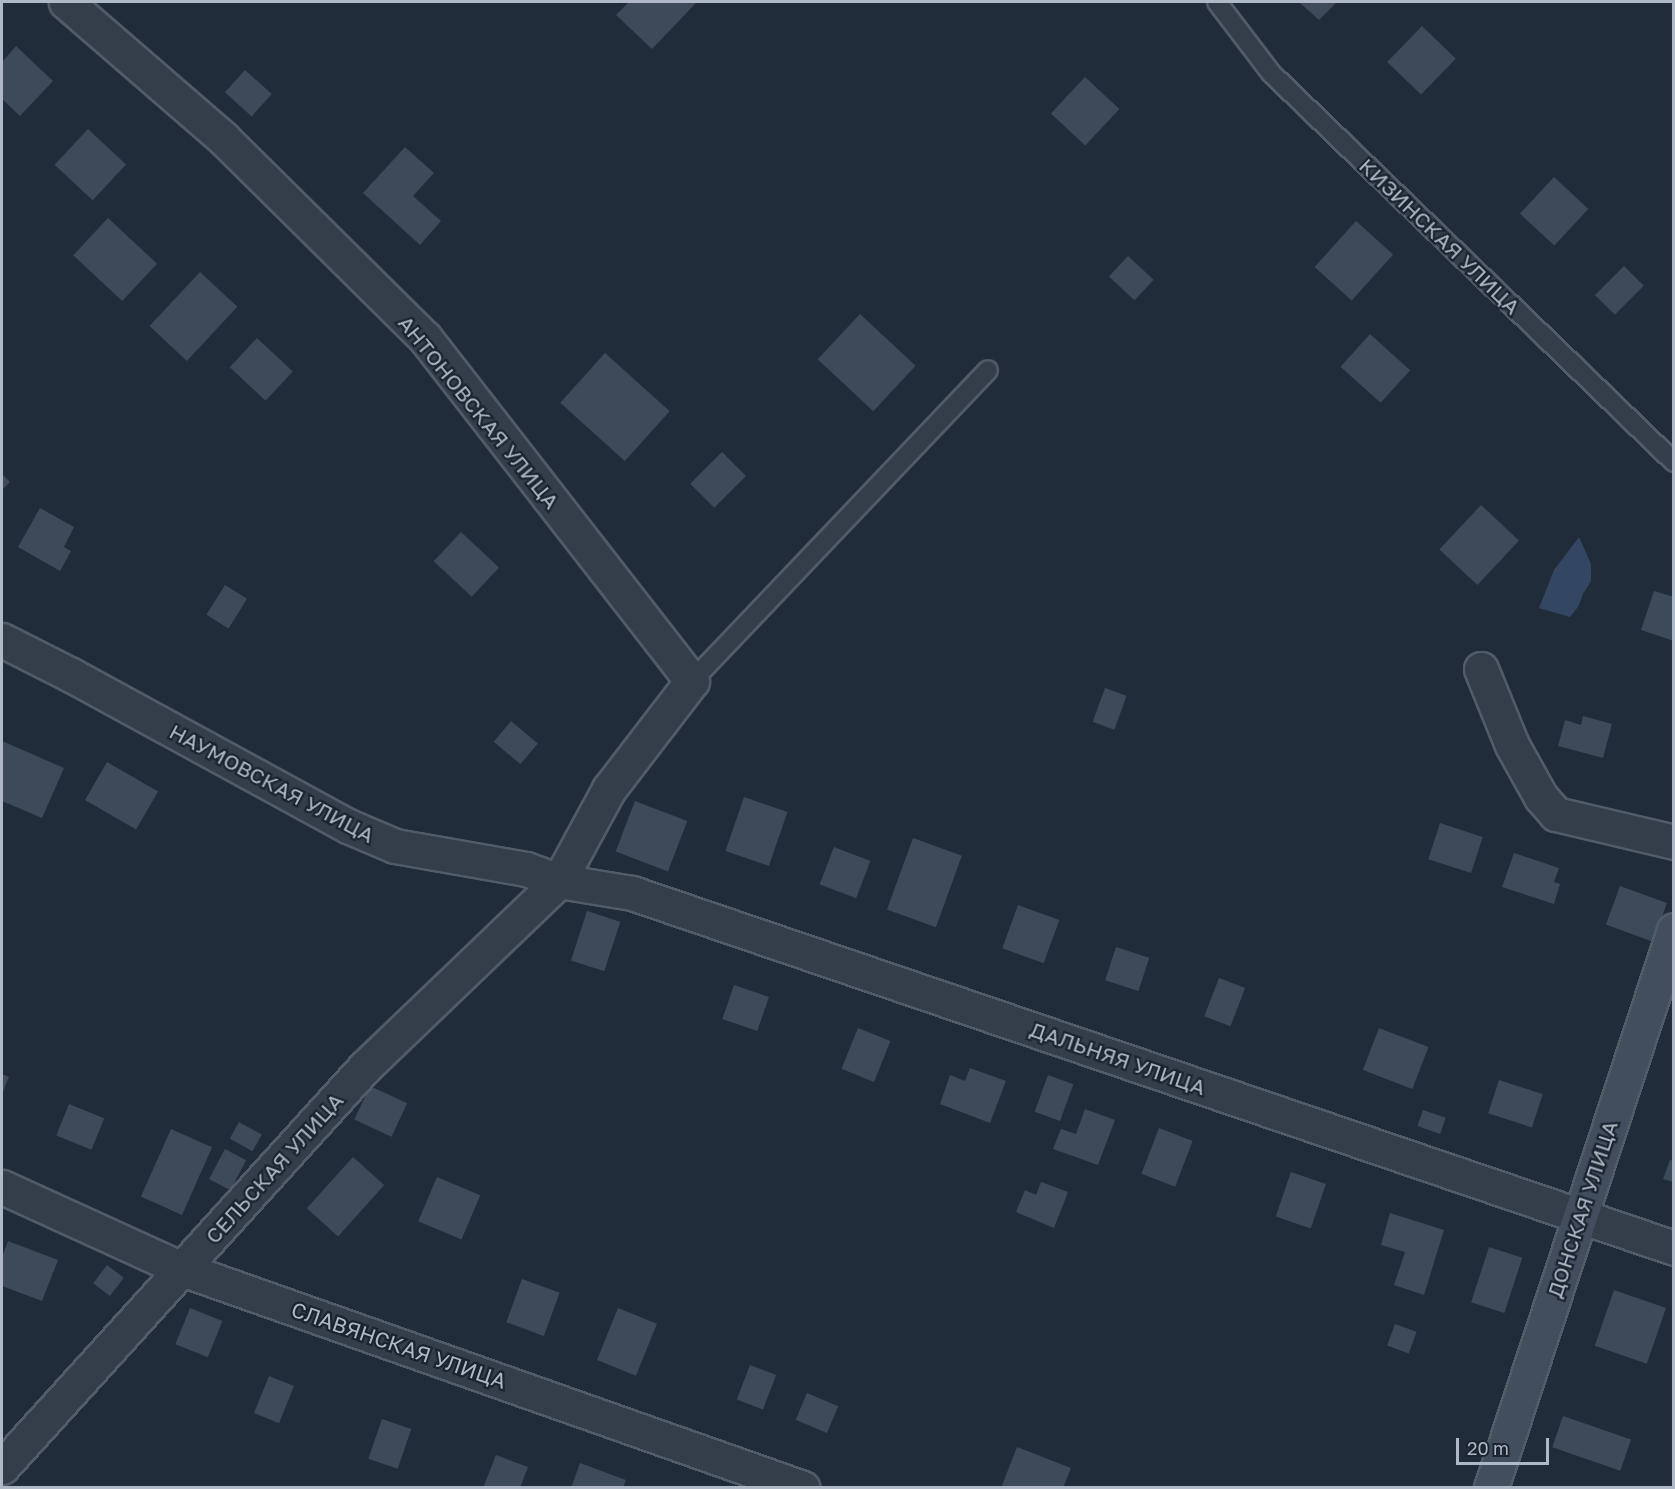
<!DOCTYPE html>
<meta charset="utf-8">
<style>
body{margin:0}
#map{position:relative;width:1675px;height:1489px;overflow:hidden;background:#212c3a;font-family:"Golos Text",sans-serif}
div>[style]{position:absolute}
.water>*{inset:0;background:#344762}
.building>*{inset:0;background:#3d4a59;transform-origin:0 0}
.roads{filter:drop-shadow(2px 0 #525b68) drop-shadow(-2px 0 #525b68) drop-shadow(0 2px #525b68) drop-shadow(0 -2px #525b68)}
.lane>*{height:18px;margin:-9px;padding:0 9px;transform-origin:9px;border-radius:9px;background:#343e4a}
.street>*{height:33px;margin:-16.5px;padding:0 16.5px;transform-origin:16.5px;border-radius:16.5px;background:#343e4a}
.secondary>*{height:33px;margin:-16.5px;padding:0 16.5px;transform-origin:16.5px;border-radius:16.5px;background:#424d5d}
span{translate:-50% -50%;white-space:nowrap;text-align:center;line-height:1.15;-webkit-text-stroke:4.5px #1a232f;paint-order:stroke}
.street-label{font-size:21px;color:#afb8c6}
.frame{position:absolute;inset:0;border:3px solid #afb8c6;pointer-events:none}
.scale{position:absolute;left:1456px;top:1438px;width:93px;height:27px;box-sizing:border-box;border:3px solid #afb8c6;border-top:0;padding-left:8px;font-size:18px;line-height:21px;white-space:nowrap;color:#afb8c6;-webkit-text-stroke:4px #1a232f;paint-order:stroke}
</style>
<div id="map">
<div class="water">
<i style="clip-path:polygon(1579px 537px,1591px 564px,1591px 581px,1583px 594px,1578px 607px,1570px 617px,1539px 608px,1554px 570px)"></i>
</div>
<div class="building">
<i style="clip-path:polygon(629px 2px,697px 2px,652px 49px,616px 15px)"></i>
<i style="clip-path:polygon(1299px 2px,1337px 2px,1319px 20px)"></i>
<i style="left:1422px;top:26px;width:47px;height:50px;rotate:44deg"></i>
<i style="clip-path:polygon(16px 46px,53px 81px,20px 116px,2px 99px,2px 62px)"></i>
<i style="left:245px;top:70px;width:36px;height:30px;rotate:42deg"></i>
<i style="left:1085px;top:77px;width:47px;height:50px;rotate:43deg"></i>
<i style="left:88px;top:129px;width:52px;height:49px;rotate:43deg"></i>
<i style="clip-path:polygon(405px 147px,434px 173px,413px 196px,441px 221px,420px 245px,363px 193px)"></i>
<i style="left:1554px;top:177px;width:47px;height:50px;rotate:43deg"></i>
<i style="left:108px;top:218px;width:67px;height:51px;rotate:43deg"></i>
<i style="left:1356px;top:221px;width:50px;height:62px;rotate:42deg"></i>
<i style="left:1128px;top:256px;width:35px;height:28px;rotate:43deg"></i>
<i style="left:1624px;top:266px;width:28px;height:41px;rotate:45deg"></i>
<i style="left:200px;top:272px;width:51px;height:74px;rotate:43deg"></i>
<i style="left:860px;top:314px;width:76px;height:62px;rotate:43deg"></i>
<i style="left:1370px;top:334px;width:54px;height:44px;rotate:42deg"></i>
<i style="left:257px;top:338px;width:49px;height:40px;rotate:43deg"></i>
<i style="left:605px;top:353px;width:87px;height:67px;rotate:42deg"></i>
<i style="left:722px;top:452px;width:34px;height:45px;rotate:45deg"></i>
<i style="clip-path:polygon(2px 474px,10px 482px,2px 490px)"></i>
<i style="left:1481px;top:505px;width:52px;height:61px;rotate:43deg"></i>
<i style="clip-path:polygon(40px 508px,74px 527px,64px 547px,71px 551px,60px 571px,18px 547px)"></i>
<i style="left:461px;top:532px;width:52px;height:40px;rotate:43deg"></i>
<i style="left:225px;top:585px;width:26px;height:35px;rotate:32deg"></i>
<i style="clip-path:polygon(1654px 591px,1674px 597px,1674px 641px,1641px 630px)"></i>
<i style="left:1105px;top:688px;width:23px;height:36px;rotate:20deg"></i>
<i style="clip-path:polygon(1583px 716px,1612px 724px,1603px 758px,1558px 746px,1565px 720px,1581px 725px)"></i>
<i style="left:511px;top:721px;width:35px;height:27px;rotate:40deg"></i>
<i style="clip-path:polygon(2px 741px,64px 768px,42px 818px,2px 801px)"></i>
<i style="left:107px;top:762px;width:59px;height:44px;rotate:30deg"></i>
<i style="left:744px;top:797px;width:46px;height:57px;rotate:19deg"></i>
<i style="left:635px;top:801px;width:56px;height:54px;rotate:21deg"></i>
<i style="left:1440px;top:823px;width:45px;height:38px;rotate:18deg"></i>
<i style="left:913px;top:838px;width:52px;height:76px;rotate:20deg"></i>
<i style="left:834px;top:847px;width:39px;height:40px;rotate:21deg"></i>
<i style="clip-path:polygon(1514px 853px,1559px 868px,1554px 882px,1560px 884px,1554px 904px,1502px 887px)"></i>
<i style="left:1620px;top:886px;width:50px;height:41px;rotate:20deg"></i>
<i style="left:1018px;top:905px;width:44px;height:46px;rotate:20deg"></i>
<i style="left:587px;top:911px;width:35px;height:52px;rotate:18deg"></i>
<i style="left:1116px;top:947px;width:35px;height:35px;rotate:18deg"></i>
<i style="left:1219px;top:978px;width:28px;height:41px;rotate:21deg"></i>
<i style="left:734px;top:985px;width:37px;height:36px;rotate:19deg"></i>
<i style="left:858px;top:1028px;width:35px;height:44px;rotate:22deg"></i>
<i style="left:1379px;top:1028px;width:53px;height:45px;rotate:21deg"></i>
<i style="clip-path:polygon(970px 1068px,1006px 1081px,990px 1123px,940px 1104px,950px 1075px,965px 1081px)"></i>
<i style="clip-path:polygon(2px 1074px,9px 1077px,2px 1094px)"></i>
<i style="left:1048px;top:1075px;width:27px;height:39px;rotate:20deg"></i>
<i style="left:1499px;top:1080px;width:46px;height:35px;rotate:18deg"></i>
<i style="left:370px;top:1086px;width:41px;height:37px;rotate:25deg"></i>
<i style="left:69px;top:1104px;width:38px;height:34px;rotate:22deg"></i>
<i style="clip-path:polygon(1085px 1109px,1115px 1120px,1098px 1165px,1053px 1149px,1061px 1129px,1076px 1134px)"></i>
<i style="left:1423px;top:1110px;width:24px;height:17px;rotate:19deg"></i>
<i style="left:239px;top:1122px;width:26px;height:19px;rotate:29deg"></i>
<i style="left:1159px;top:1128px;width:36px;height:49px;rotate:21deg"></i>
<i style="left:171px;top:1129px;width:45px;height:74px;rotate:24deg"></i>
<i style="left:225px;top:1149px;width:24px;height:34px;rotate:28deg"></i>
<i style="left:353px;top:1157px;width:42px;height:69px;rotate:42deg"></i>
<i style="clip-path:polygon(1670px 1160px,1674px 1161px,1674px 1182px,1663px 1179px)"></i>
<i style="left:1291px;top:1172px;width:37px;height:47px;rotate:19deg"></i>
<i style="left:437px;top:1177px;width:47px;height:48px;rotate:23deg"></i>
<i style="clip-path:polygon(1041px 1182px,1068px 1192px,1054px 1228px,1016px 1212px,1025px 1190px,1036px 1195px)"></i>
<i style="clip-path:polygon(1390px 1213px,1444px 1230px,1424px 1295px,1394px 1285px,1405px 1252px,1381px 1245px)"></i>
<i style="clip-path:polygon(8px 1241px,58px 1260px,42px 1301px,2px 1286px,2px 1257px)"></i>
<i style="left:1489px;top:1247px;width:35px;height:58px;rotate:18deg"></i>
<i style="left:107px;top:1265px;width:21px;height:23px;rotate:37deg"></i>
<i style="left:522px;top:1279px;width:40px;height:46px;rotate:20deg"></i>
<i style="left:1614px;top:1290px;width:55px;height:59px;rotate:19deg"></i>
<i style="left:190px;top:1308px;width:35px;height:39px;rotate:22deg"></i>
<i style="left:618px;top:1308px;width:42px;height:56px;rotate:22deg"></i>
<i style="left:1395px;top:1324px;width:23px;height:23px;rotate:20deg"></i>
<i style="left:750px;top:1365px;width:28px;height:37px;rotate:21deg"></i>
<i style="left:269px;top:1376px;width:27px;height:40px;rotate:22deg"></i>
<i style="left:807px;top:1393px;width:34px;height:29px;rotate:23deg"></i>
<i style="left:1563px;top:1416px;width:72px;height:33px;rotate:19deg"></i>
<i style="left:382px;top:1419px;width:31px;height:42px;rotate:19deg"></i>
<i style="clip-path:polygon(1017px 1447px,1071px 1468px,1063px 1488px,1001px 1488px)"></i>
<i style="clip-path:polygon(496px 1455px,528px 1467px,520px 1488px,483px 1488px)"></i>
<i style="clip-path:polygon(580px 1463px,626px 1480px,623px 1488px,571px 1488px)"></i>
</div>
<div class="roads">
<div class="lane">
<i style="left:1217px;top:2px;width:89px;rotate:52.7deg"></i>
<i style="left:1271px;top:73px;width:560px;rotate:43.99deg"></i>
<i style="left:692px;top:681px;width:429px;rotate:-46.4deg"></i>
</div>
<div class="street">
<i style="left:2px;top:640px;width:77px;rotate:26.9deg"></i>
<i style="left:71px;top:675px;width:315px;rotate:28.6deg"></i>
<i style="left:348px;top:826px;width:51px;rotate:23.1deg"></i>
<i style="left:395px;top:846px;width:133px;rotate:10deg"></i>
<i style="left:526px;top:869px;width:35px;rotate:20deg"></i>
<i style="left:559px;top:881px;width:74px;rotate:9.3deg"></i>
<i style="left:632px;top:893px;width:1101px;rotate:18.81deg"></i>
<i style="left:1481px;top:669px;width:82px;rotate:67.8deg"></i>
<i style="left:1512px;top:745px;width:60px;rotate:60.9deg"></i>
<i style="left:1541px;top:797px;width:23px;rotate:49deg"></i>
<i style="left:1556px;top:814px;width:121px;rotate:13.3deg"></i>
<i style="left:2px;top:1187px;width:198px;rotate:24.5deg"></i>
<i style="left:182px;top:1269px;width:658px;rotate:19.43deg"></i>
<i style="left:2px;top:1467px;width:540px;rotate:-47.78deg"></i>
<i style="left:365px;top:1067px;width:269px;rotate:-43.8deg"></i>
<i style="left:559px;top:881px;width:105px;rotate:-61.5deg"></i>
<i style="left:609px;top:789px;width:136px;rotate:-52.5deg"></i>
<i style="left:692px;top:681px;width:435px;rotate:-127.9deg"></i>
<i style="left:425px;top:338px;width:284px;rotate:-135.3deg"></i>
<i style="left:223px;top:138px;width:208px;rotate:-139.1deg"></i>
</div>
<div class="secondary">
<i style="left:1491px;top:1488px;width:587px;rotate:-71.84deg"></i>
</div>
</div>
<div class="street-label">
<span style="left:1440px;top:236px;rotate:44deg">КИЗИНСКАЯ УЛИЦА</span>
<span style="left:479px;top:412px;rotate:51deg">АНТОНОВСКАЯ УЛИЦА</span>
<span style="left:272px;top:783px;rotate:28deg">НАУМОВСКАЯ УЛИЦА</span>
<span style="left:1118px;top:1058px;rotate:19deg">ДАЛЬНЯЯ УЛИЦА</span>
<span style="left:274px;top:1168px;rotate:-48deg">СЕЛЬСКАЯ УЛИЦА</span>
<span style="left:1582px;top:1209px;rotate:-72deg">ДОНСКАЯ УЛИЦА</span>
<span style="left:399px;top:1345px;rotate:19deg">СЛАВЯНСКАЯ УЛИЦА</span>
</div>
<div class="frame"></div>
<div class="scale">20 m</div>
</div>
